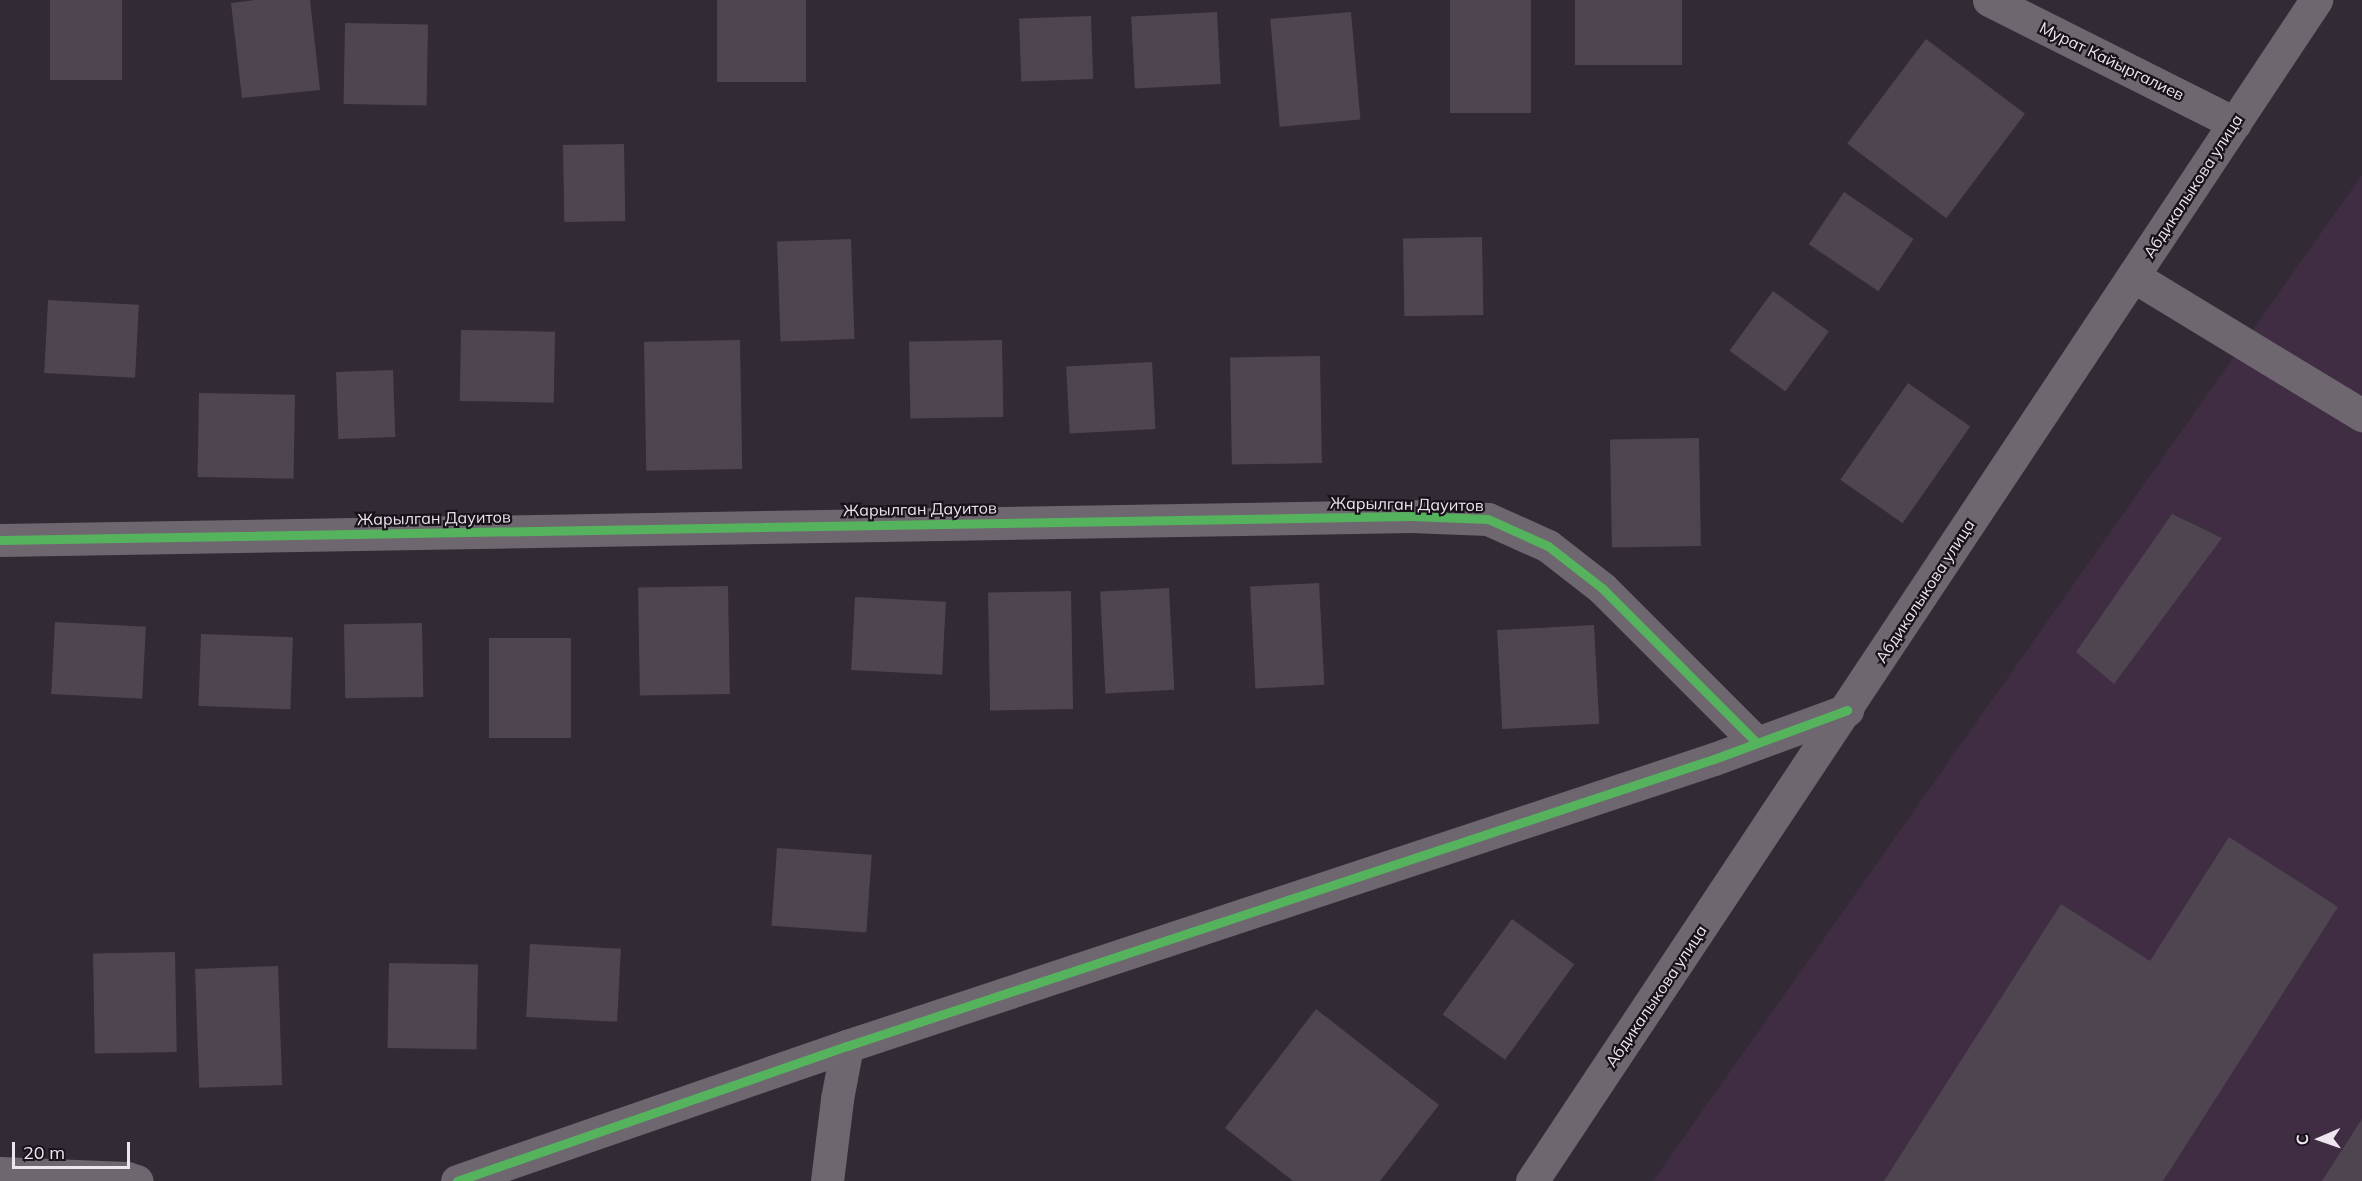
<!DOCTYPE html>
<meta charset="utf-8">
<style>
body{margin:0}
#map{position:relative;width:2362px;height:1181px;overflow:hidden;background:#322a34;font-family:Mulish,sans-serif}
div>[style]{position:absolute}
.built>*{inset:0;background:#402d44}
.building>*{inset:0;background:#4f4551;transform-origin:0 0}
.minor>*{height:33px;margin:-16.5px;padding:0 16.5px;transform-origin:16.5px;border-radius:16.5px;background:#6e6770}
.cycleway>*{height:9px;margin:-4.5px;padding:0 4.5px;transform-origin:4.5px;border-radius:4.5px;background:#56b35d}
span{translate:-50% -50%;white-space:nowrap;text-align:center;line-height:1.15;-webkit-text-stroke:4.5px #19121a;paint-order:stroke}
.street-label{font-size:16px;color:#efe5f1}
.north{position:absolute;left:2290px;top:1109px;width:60px;height:60px;-webkit-text-stroke:4px #19121a;paint-order:stroke;rotate:268deg;font-size:16px;font-weight:700;line-height:24px;text-align:center;color:#efe5f1}
.north::after{content:'';display:block;margin:auto;width:21px;height:27px;background:#efe5f1;clip-path:polygon(50% 0,100% 100%,50% 72%,0 100%)}
.scale{position:absolute;left:12px;top:1142px;width:118px;height:27px;box-sizing:border-box;border:3px solid #efe5f1;border-top:0;padding-left:8px;font-size:18px;line-height:21px;white-space:nowrap;color:#efe5f1;-webkit-text-stroke:4px #19121a;paint-order:stroke}
</style>
<div id="map">
<div class="built">
<i style="clip-path:polygon(2362px 175px,2362px 1181px,1653px 1181px)"></i>
</div>
<div class="building">
<i style="left:50px;top:0;width:72px;height:80px"></i>
<i style="clip-path:polygon(255px 0,310px 0,320px 90px,242px 98px,231px 3px)"></i>
<i style="left:717px;top:0;width:89px;height:82px"></i>
<i style="left:1450px;top:0;width:81px;height:113px"></i>
<i style="left:1575px;top:0;width:107px;height:65px"></i>
<i style="left:1217px;top:12px;width:72px;height:86px;rotate:87deg"></i>
<i style="left:1351px;top:12px;width:108px;height:81px;rotate:85deg"></i>
<i style="left:1091px;top:16px;width:63px;height:72px;rotate:88deg"></i>
<i style="left:345px;top:23px;width:83px;height:81px;rotate:1deg"></i>
<i style="left:1926px;top:39px;width:124px;height:131px;rotate:37deg"></i>
<i style="left:624px;top:144px;width:77px;height:61px;rotate:89deg"></i>
<i style="left:1844px;top:192px;width:84px;height:63px;rotate:34deg"></i>
<i style="left:1482px;top:237px;width:78px;height:79px;rotate:89deg"></i>
<i style="left:851px;top:239px;width:100px;height:74px;rotate:88deg"></i>
<i style="left:1773px;top:291px;width:69px;height:74px;rotate:36deg"></i>
<i style="left:48px;top:300px;width:91px;height:73px;rotate:3deg"></i>
<i style="left:461px;top:330px;width:94px;height:71px;rotate:1deg"></i>
<i style="left:740px;top:340px;width:129px;height:96px;rotate:89deg"></i>
<i style="left:1002px;top:340px;width:77px;height:93px;rotate:89deg"></i>
<i style="left:1320px;top:356px;width:107px;height:90px;rotate:89deg"></i>
<i style="left:1152px;top:362px;width:67px;height:86px;rotate:87deg"></i>
<i style="left:393px;top:370px;width:67px;height:57px;rotate:88deg"></i>
<i style="left:1908px;top:383px;width:76px;height:118px;rotate:35deg"></i>
<i style="left:199px;top:393px;width:96px;height:84px;rotate:1deg"></i>
<i style="left:1699px;top:438px;width:108px;height:89px;rotate:89deg"></i>
<i style="clip-path:polygon(2172px 514px,2222px 538px,2114px 684px,2076px 652px)"></i>
<i style="left:1319px;top:583px;width:102px;height:69px;rotate:87deg"></i>
<i style="left:728px;top:586px;width:108px;height:90px;rotate:89deg"></i>
<i style="left:1169px;top:588px;width:102px;height:69px;rotate:87deg"></i>
<i style="left:1071px;top:591px;width:118px;height:83px;rotate:89deg"></i>
<i style="left:855px;top:597px;width:91px;height:73px;rotate:3deg"></i>
<i style="left:55px;top:622px;width:91px;height:72px;rotate:3deg"></i>
<i style="left:422px;top:623px;width:74px;height:78px;rotate:89deg"></i>
<i style="left:1594px;top:625px;width:99px;height:97px;rotate:87deg"></i>
<i style="left:201px;top:634px;width:92px;height:72px;rotate:2deg"></i>
<i style="left:489px;top:638px;width:82px;height:100px"></i>
<i style="clip-path:polygon(2229px 837px,2338px 907px,2163px 1181px,1884px 1181px,2061px 904px,2150px 961px)"></i>
<i style="left:777px;top:848px;width:95px;height:78px;rotate:4deg"></i>
<i style="left:1512px;top:919px;width:77px;height:118px;rotate:36deg"></i>
<i style="left:530px;top:944px;width:91px;height:73px;rotate:3deg"></i>
<i style="left:175px;top:952px;width:100px;height:82px;rotate:89deg"></i>
<i style="left:389px;top:963px;width:89px;height:85px;rotate:1deg"></i>
<i style="left:278px;top:966px;width:119px;height:83px;rotate:88deg"></i>
<i style="clip-path:polygon(1316px 1009px,1439px 1105px,1380px 1181px,1293px 1181px,1225px 1128px)"></i>
<i style="clip-path:polygon(2362px 1119px,2362px 1181px,2322px 1181px)"></i>
</div>
<div class="minor">
<i style="left:1989px;top:0;width:275px;rotate:26.6deg"></i>
<i style="left:2133px;top:276px;width:268px;rotate:31.3deg"></i>
<i style="left:0;top:540px;width:1411px;rotate:-0.97deg"></i>
<i style="left:1411px;top:516px;width:77px;rotate:2.2deg"></i>
<i style="left:1488px;top:519px;width:66px;rotate:24.2deg"></i>
<i style="left:1548px;top:546px;width:68px;rotate:37.9deg"></i>
<i style="left:1602px;top:588px;width:219px;rotate:45deg"></i>
<i style="left:0;top:1173px;width:127px;rotate:2.3deg"></i>
<i style="left:127px;top:1178px;width:10px;rotate:17deg"></i>
<i style="left:457px;top:1181px;width:413px;rotate:-19.1deg"></i>
<i style="left:847px;top:1046px;width:913px;rotate:-18.32deg"></i>
<i style="left:1714px;top:759px;width:142px;rotate:-20.2deg"></i>
<i style="left:827px;top:1181px;width:83px;rotate:-83deg"></i>
<i style="left:837px;top:1099px;width:54px;rotate:-79.3deg"></i>
<i style="left:1532px;top:1181px;width:1418px;rotate:-56.42deg"></i>
</div>
<div class="cycleway">
<i style="left:0;top:540px;width:1411px;rotate:-0.97deg"></i>
<i style="left:1411px;top:516px;width:77px;rotate:2.2deg"></i>
<i style="left:1488px;top:519px;width:66px;rotate:24.2deg"></i>
<i style="left:1548px;top:546px;width:68px;rotate:37.9deg"></i>
<i style="left:1602px;top:588px;width:219px;rotate:45deg"></i>
<i style="left:457px;top:1181px;width:413px;rotate:-19.1deg"></i>
<i style="left:847px;top:1046px;width:913px;rotate:-18.32deg"></i>
<i style="left:1714px;top:759px;width:142px;rotate:-20.2deg"></i>
</div>
<div class="street-label">
<span style="left:2112px;top:61px;rotate:26deg">Мурат Кайыргалиев</span>
<span style="left:2193px;top:186px;rotate:-57deg">Абдикалыкова улица</span>
<span style="left:1407px;top:504px;rotate:1deg">Жарылган Дауитов</span>
<span style="left:920px;top:509px;rotate:-1deg">Жарылган Дауитов</span>
<span style="left:434px;top:518px;rotate:-1deg">Жарылган Дауитов</span>
<span style="left:1925px;top:591px;rotate:-57deg">Абдикалыкова улица</span>
<span style="left:1656px;top:996px;rotate:-56deg">Абдикалыкова улица</span>
</div>
<div class="north">С</div>
<div class="scale">20 m</div>
</div>
